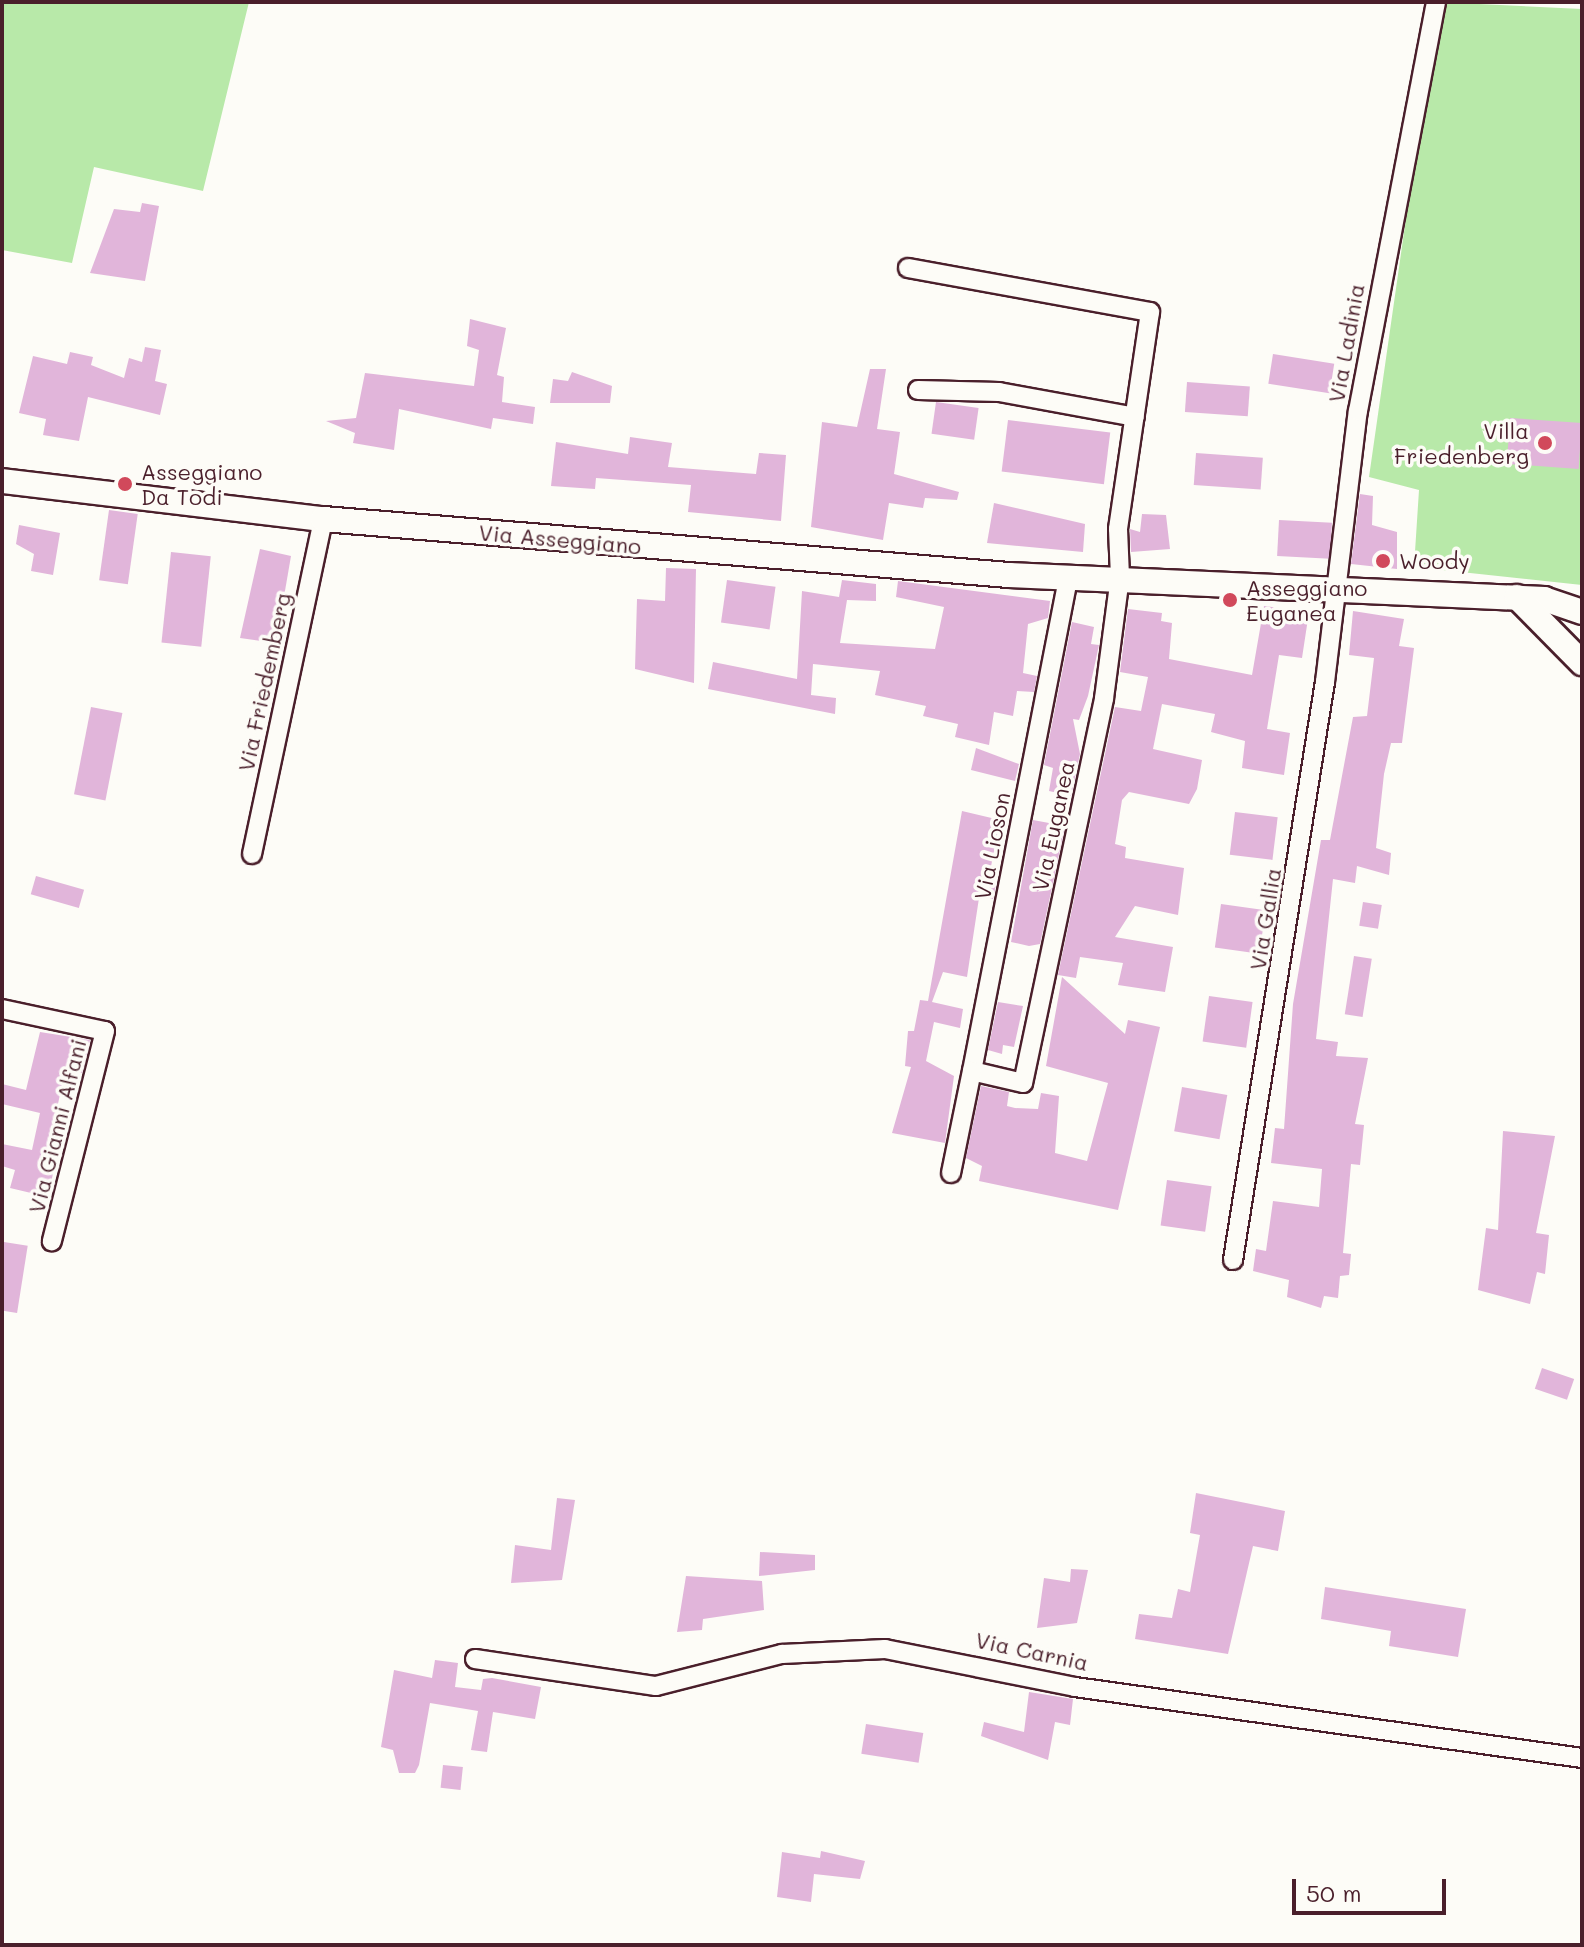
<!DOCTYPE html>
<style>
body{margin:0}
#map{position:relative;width:1584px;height:1947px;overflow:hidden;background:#fdfcf7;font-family:Mali,sans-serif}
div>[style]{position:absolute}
.green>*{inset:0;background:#b8e9a9}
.building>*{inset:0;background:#e1b5da;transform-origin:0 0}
.roads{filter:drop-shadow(2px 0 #4a1f2b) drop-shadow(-2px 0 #4a1f2b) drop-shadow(0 2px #4a1f2b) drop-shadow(0 -2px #4a1f2b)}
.minor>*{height:18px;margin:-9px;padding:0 9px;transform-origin:9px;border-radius:9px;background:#fdfcf7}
.tertiary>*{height:24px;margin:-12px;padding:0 12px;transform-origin:12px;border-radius:12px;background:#fdfcf7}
.dots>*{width:22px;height:22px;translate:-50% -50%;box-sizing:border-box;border:4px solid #fdfcf7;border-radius:50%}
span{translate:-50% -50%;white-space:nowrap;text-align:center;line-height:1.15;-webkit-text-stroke:7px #fdfcf7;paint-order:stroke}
.street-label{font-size:22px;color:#4a1f2b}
.poi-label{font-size:22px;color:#4a1f2b}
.right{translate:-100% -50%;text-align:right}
.left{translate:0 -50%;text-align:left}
.frame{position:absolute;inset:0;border:4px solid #4a1f2b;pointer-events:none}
.scale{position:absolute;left:1292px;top:1879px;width:154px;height:36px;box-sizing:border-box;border:4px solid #4a1f2b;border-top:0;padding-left:10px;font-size:24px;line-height:28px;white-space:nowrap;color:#4a1f2b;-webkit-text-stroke:6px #fdfcf7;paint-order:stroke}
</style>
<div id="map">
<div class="green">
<i style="clip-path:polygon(2px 2px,249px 2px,203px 191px,94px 167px,72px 263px,2px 250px)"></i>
<i style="clip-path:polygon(1437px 2px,1582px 9px,1582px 585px,1414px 567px,1419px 490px,1369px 477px)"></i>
</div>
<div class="building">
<i style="clip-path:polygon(142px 203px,159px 206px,145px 281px,90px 273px,114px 209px,140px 212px)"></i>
<i style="clip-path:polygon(470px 319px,506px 328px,497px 375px,504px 377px,502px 402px,535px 407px,533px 424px,493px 418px,491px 429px,399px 409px,394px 450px,353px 443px,355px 433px,326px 421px,356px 418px,365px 373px,474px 386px,479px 350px,467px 346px)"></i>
<i style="clip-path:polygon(145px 347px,161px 350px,155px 381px,167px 384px,160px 415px,88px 397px,79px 441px,43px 435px,46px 419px,19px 413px,33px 356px,67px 364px,70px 352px,93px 357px,91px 365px,124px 378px,129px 358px,142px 362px)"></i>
<i style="left:1273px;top:354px;width:62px;height:30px;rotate:9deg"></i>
<i style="clip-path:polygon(870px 369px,886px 369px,877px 429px,900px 432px,894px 474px,959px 492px,957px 500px,925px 498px,923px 508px,889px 503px,883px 540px,811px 527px,822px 422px,857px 427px)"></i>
<i style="clip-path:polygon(572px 372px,612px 386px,610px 403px,550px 403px,553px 379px,568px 381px)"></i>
<i style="left:1187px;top:382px;width:63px;height:30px;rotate:4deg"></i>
<i style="left:936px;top:402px;width:43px;height:32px;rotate:8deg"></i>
<i style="left:1510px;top:418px;width:72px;height:46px;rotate:4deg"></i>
<i style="left:1008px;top:420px;width:103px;height:52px;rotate:7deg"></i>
<i style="clip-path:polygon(630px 437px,672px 443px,668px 467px,756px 474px,759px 453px,786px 455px,781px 521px,688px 512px,691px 485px,596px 478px,595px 489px,551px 486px,556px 442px,628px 454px)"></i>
<i style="left:1196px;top:453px;width:67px;height:32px;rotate:4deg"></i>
<i style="clip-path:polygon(1360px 494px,1373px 496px,1372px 525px,1397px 532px,1397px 569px,1351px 564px)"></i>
<i style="clip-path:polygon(994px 503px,1085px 524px,1083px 552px,987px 543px)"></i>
<i style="left:109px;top:510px;width:29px;height:71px;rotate:8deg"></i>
<i style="clip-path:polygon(1142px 514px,1166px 515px,1170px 549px,1131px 552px,1130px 529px,1140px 532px)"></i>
<i style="left:1279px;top:520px;width:53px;height:36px;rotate:3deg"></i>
<i style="clip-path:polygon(19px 525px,60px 533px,53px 575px,31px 571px,34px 554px,16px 544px)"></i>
<i style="clip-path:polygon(260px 549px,291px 556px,276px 643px,240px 638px)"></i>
<i style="left:171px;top:552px;width:40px;height:91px;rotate:6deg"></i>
<i style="clip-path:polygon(666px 568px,696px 569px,694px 683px,635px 669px,637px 599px,665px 601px)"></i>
<i style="left:727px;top:580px;width:49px;height:43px;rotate:8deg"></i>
<i style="clip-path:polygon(842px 580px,876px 584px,876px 601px,847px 600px,840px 643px,935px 649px,944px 607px,896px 597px,898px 581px,1050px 601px,1048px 618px,1028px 624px,1023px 673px,1037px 676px,1034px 692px,1017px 691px,1013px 716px,994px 712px,989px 745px,955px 737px,958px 724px,923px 716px,926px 706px,875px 695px,880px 671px,813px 664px,811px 695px,836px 698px,835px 714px,708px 689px,713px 662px,797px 679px,802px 591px,839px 597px)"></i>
<i style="clip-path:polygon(1264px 606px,1309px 612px,1302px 658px,1279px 655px,1267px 729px,1290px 733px,1284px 775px,1242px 768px,1245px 741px,1211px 732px,1215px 714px,1162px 704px,1153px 749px,1202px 760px,1197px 789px,1189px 804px,1129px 792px,1122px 800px,1115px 844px,1126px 847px,1125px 858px,1184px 868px,1178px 915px,1135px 906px,1115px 937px,1173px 947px,1165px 992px,1118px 985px,1123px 963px,1080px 957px,1076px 978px,1058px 975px,1115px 707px,1141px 711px,1148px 677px,1120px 672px,1128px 609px,1162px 613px,1161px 621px,1172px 623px,1169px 659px,1252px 675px)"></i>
<i style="clip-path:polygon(1353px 611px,1404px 619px,1399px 646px,1414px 648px,1402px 743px,1391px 743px,1384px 774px,1376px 848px,1391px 853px,1389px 875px,1357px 866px,1355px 883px,1333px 879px,1316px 1039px,1338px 1042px,1336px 1056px,1368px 1058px,1355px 1124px,1364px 1125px,1360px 1165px,1351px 1164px,1343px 1253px,1351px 1254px,1349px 1275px,1340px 1276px,1338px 1298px,1324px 1296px,1321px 1308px,1287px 1297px,1289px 1280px,1253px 1271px,1256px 1249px,1266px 1251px,1273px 1201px,1319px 1207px,1322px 1169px,1271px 1163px,1275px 1128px,1284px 1129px,1293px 1004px,1321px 840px,1330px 840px,1353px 717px,1367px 716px,1374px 658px,1349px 655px)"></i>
<i style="clip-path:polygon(1072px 622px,1094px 627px,1091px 644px,1099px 645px,1088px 696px,1079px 720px,1073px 719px,1080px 754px,1071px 796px,1049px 791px,1053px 768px,1044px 765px)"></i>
<i style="left:91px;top:707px;width:32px;height:89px;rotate:11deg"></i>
<i style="clip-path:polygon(976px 748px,1019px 764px,1015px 781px,971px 770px)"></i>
<i style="clip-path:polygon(962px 811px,1000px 820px,988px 882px,996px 884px,993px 899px,979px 898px,967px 977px,943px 972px,932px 1002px,963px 1009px,960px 1028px,934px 1022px,926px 1061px,954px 1076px,945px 1143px,892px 1133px,911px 1067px,905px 1066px,908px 1031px,914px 1031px,920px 1000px,928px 1001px)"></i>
<i style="left:1235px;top:812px;width:43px;height:43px;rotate:7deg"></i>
<i style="clip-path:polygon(1033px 820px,1065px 826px,1040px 944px,1029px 946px,1011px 942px)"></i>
<i style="left:36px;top:876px;width:50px;height:19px;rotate:16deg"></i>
<i style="left:1363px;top:902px;width:19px;height:24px;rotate:9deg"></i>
<i style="left:1221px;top:904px;width:45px;height:44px;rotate:8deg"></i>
<i style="left:1354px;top:956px;width:18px;height:59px;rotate:9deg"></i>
<i style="clip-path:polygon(1062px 977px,1125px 1034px,1128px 1020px,1160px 1027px,1118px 1210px,979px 1181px,982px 1166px,966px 1158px,981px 1086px,1009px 1092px,1007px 1106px,1015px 1108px,1038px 1109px,1041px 1093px,1059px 1096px,1055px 1153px,1087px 1161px,1108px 1083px,1046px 1066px)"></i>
<i style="left:1209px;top:996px;width:44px;height:46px;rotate:8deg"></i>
<i style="clip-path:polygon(998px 1002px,1023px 1006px,1014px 1047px,1003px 1045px,1002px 1054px,988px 1050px)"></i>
<i style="clip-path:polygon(40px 1032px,90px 1040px,82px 1073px,65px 1070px,46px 1162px,55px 1164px,48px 1197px,10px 1188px,15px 1170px,2px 1166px,2px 1144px,32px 1150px,40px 1113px,2px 1104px,2px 1084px,26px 1090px)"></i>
<i style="left:1182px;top:1087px;width:46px;height:45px;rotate:10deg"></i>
<i style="clip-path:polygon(1503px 1131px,1555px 1136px,1536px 1233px,1549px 1235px,1545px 1274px,1537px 1272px,1530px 1304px,1478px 1290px,1486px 1228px,1498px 1230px)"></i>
<i style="left:1167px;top:1180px;width:45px;height:46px;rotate:8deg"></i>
<i style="left:4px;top:1242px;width:24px;height:68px;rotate:9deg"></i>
<i style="left:1542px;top:1368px;width:34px;height:22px;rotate:19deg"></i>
<i style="clip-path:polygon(1196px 1493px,1285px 1511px,1278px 1551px,1253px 1546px,1228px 1654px,1135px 1639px,1139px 1614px,1172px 1618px,1178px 1589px,1190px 1592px,1200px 1535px,1190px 1533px)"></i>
<i style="clip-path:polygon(557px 1498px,575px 1500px,562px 1580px,511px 1583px,515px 1545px,551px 1550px)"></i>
<i style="clip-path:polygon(760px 1552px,815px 1555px,815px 1570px,759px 1576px)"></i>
<i style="clip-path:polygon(1071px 1569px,1088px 1570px,1077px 1623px,1037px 1628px,1044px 1578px,1070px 1582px)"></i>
<i style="clip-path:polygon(686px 1576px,762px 1581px,764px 1610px,703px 1619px,702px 1630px,677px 1632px)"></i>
<i style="clip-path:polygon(1325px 1587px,1466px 1609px,1458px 1657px,1389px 1646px,1391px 1631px,1321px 1619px)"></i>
<i style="clip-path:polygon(435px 1660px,458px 1663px,455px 1687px,481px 1690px,483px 1679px,492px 1678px,541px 1687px,535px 1719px,493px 1712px,487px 1752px,471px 1750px,478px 1711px,430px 1703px,419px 1765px,415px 1773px,399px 1773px,393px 1750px,381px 1747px,394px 1670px,432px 1678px)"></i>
<i style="clip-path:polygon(1029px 1692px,1073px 1699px,1070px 1725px,1055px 1722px,1048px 1760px,981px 1736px,984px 1722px,1024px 1732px)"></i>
<i style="left:866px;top:1724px;width:58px;height:30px;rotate:9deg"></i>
<i style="left:443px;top:1765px;width:20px;height:23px;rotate:6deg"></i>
<i style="clip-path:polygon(821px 1851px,865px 1861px,860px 1879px,814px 1874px,811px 1902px,777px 1897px,782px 1852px,820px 1858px)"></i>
</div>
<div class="roads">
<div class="minor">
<i style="left:908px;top:268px;width:246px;rotate:10.3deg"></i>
<i style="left:1150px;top:312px;width:219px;rotate:98.4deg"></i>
<i style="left:1118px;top:529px;width:48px;rotate:87.6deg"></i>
<i style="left:1120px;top:577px;width:123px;rotate:97.5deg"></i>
<i style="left:1104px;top:699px;width:392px;rotate:101.9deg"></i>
<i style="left:1023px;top:1083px;width:52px;rotate:-166.8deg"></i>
<i style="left:972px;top:1071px;width:501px;rotate:-78.96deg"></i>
<i style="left:918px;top:390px;width:81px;rotate:1.4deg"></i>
<i style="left:999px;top:392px;width:138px;rotate:10.4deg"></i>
<i style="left:252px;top:854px;width:342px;rotate:-78deg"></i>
<i style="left:2px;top:1009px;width:105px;rotate:12.1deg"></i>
<i style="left:105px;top:1031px;width:217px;rotate:104.2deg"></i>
<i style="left:951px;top:1173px;width:104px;rotate:-78.4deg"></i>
<i style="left:1233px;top:1260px;width:585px;rotate:-80.96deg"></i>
<i style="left:1325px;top:682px;width:273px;rotate:-83.1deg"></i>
<i style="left:1358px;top:411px;width:416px;rotate:-79.2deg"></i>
<i style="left:475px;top:1659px;width:183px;rotate:8.5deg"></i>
<i style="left:656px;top:1686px;width:130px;rotate:-14.3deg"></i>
<i style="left:782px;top:1654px;width:103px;rotate:-2.8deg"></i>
<i style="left:885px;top:1649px;width:194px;rotate:11.3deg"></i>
<i style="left:1075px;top:1687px;width:512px;rotate:7.97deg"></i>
</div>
<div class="tertiary">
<i style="left:2px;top:481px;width:323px;rotate:6.8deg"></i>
<i style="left:323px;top:519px;width:688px;rotate:4.67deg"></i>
<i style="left:1009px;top:575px;width:536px;rotate:2.57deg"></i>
<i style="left:1544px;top:599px;width:40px;rotate:18.9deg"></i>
<i style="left:1517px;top:597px;width:93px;rotate:45.4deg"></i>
</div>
</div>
<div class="dots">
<i style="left:1545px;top:443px;background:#d1495b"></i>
<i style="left:125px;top:484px;background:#d1495b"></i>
<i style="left:1383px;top:561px;background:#d1495b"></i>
<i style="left:1230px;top:600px;background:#d1495b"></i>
</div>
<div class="street-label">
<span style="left:1346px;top:343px;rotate:-80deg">Via Ladinia</span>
<span style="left:560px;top:539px;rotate:5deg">Via Asseggiano</span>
<span style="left:264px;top:682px;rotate:-78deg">Via Friedemberg</span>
<span style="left:1053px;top:826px;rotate:-78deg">Via Euganea</span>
<span style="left:992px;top:846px;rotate:-79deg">Via Lioson</span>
<span style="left:1265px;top:919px;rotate:-81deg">Via Gallia</span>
<span style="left:57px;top:1126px;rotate:-76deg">Via Gianni Alfani</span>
<span style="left:1032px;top:1651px;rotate:12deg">Via Carnia</span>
</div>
<div class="poi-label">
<span class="right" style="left:1529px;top:443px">Villa<br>Friedenberg</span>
<span class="left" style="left:141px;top:484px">Asseggiano<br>Da Todi</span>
<span class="left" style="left:1399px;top:561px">Woody</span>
<span class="left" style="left:1246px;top:600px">Asseggiano<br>Euganea</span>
</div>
<div class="frame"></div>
<div class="scale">50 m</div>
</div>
